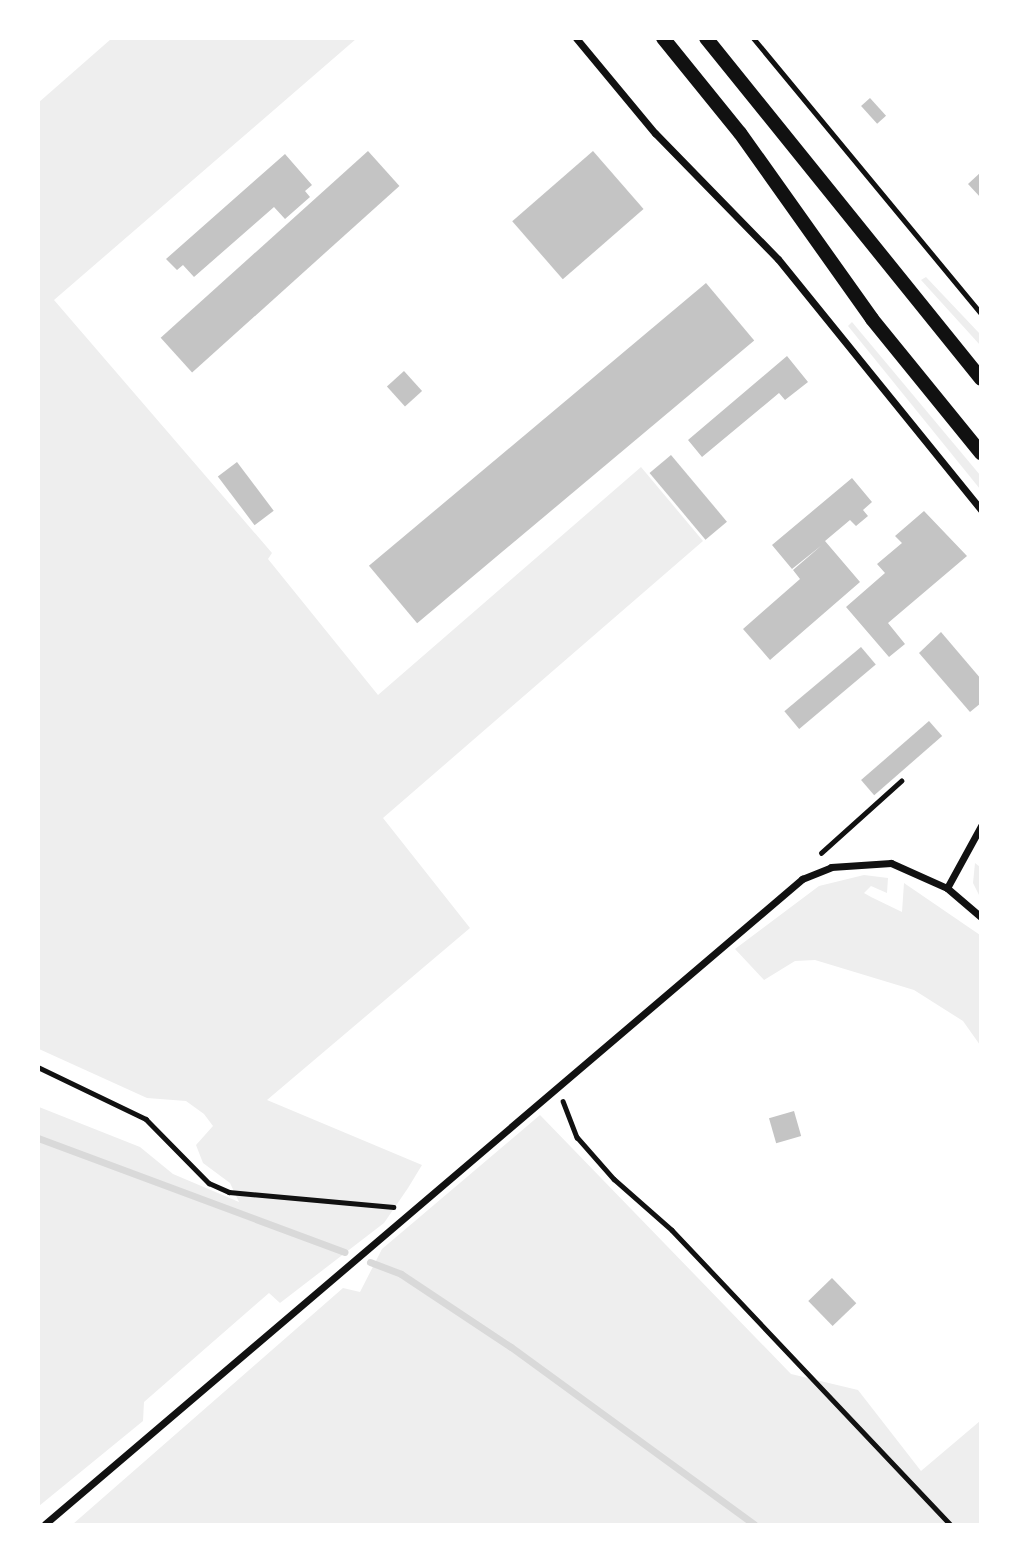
<!DOCTYPE html>
<style>
body{margin:0}
#map{position:relative;width:1019px;height:1563px;overflow:hidden;background:#fff;font-family:"Libre Baskerville",serif}
div>[style]{position:absolute}
.green>*{inset:0;background:#eee}
.stream>*{height:7px;margin:-3.5px;padding:0 3.5px;transform-origin:3.5px;border-radius:3.5px;background:#d9d9d9}
.building>*{inset:0;background:#c4c4c4;transform-origin:0 0}
.path>*{height:4.5px;margin:-2.25px;padding:0 2.25px;transform-origin:2.25px;border-radius:2.25px;background:#111}
.service>*{height:5px;margin:-2.5px;padding:0 2.5px;transform-origin:2.5px;border-radius:2.5px;background:#111}
.minor>*{height:7px;margin:-3.5px;padding:0 3.5px;transform-origin:3.5px;border-radius:3.5px;background:#111}
.secondary>*{height:14px;margin:-7px;padding:0 7px;transform-origin:7px;border-radius:7px;background:#111}
span{translate:-50% -50%;white-space:nowrap;text-align:center;line-height:1.15;-webkit-text-stroke:5px #fff;paint-order:stroke}
.frame{position:absolute;inset:0;border:40px solid #fff;pointer-events:none}
</style>
<div id="map">
<div class="green">
<i style="clip-path:polygon(111px 39px,356px 39px,54px 300px,272px 553px,268px 559px,378px 695px,641px 467px,703px 541px,383px 818px,470px 928px,267px 1100px,422px 1165px,408px 1188px,384px 1223px,280px 1303px,269px 1293px,144px 1402px,143px 1421px,39px 1506px,39px 1107px,140px 1147px,173px 1174px,239px 1202px,230px 1183px,203px 1163px,196px 1145px,213px 1126px,204px 1114px,186px 1101px,147px 1098px,39px 1049px,38px 103px)"></i>
<i style="clip-path:polygon(926px 277px,980px 334px,980px 345px,921px 280px)"></i>
<i style="clip-path:polygon(852px 322px,980px 475px,980px 489px,848px 326px)"></i>
<i style="clip-path:polygon(975px 863px,980px 867px,980px 897px,973px 883px)"></i>
<i style="clip-path:polygon(864px 875px,888px 878px,887px 893px,871px 886px,864px 893px,871px 897px,902px 912px,904px 883px,980px 935px,980px 1045px,963px 1021px,914px 990px,815px 960px,795px 961px,764px 980px,735px 949px,819px 886px)"></i>
<i style="clip-path:polygon(540px 1115px,791px 1374px,858px 1390px,921px 1471px,980px 1421px,980px 1524px,73px 1524px,343px 1288px,360px 1292px,382px 1249px)"></i>
</div>
<div class="stream">
<i style="left:38px;top:1138px;width:327px;rotate:20.4deg"></i>
<i style="left:370px;top:1262px;width:33px;rotate:21deg"></i>
<i style="left:401px;top:1274px;width:132px;rotate:33.6deg"></i>
<i style="left:511px;top:1347px;width:301px;rotate:36.1deg"></i>
</div>
<div class="building">
<i style="left:870px;top:98px;width:24px;height:12px;rotate:48deg"></i>
<i style="left:368px;top:151px;width:47px;height:279px;rotate:48deg"></i>
<i style="left:593px;top:151px;width:77px;height:107px;rotate:49deg"></i>
<i style="clip-path:polygon(285px 154px,312px 185px,305px 191px,310px 197px,285px 219px,274px 207px,194px 277px,183px 265px,177px 270px,166px 259px)"></i>
<i style="clip-path:polygon(981px 172px,981px 198px,968px 184px)"></i>
<i style="left:706px;top:283px;width:75px;height:440px;rotate:50deg"></i>
<i style="clip-path:polygon(787px 356px,808px 382px,785px 400px,779px 393px,702px 457px,688px 440px)"></i>
<i style="left:404px;top:371px;width:27px;height:23px;rotate:48deg"></i>
<i style="left:671px;top:455px;width:87px;height:28px;rotate:50deg"></i>
<i style="left:237px;top:462px;width:61px;height:24px;rotate:53deg"></i>
<i style="clip-path:polygon(852px 478px,872px 502px,863px 510px,868px 516px,856px 526px,850px 520px,825px 541px,860px 582px,770px 660px,743px 629px,800px 579px,793px 570px,822px 545px,792px 569px,772px 545px)"></i>
<i style="clip-path:polygon(924px 511px,967px 556px,888px 623px,905px 644px,889px 657px,846px 607px,885px 573px,877px 564px,902px 543px,895px 536px)"></i>
<i style="clip-path:polygon(941px 632px,981px 679px,981px 703px,970px 712px,919px 653px)"></i>
<i style="left:861px;top:647px;width:23px;height:100px;rotate:50deg"></i>
<i style="left:929px;top:721px;width:20px;height:90px;rotate:49deg"></i>
<i style="left:794px;top:1111px;width:26px;height:26px;rotate:74deg"></i>
<i style="left:832px;top:1278px;width:35px;height:33px;rotate:46deg"></i>
</div>
<div class="path">
<i style="left:821px;top:853px;width:108px;rotate:-42deg"></i>
<i style="left:38px;top:1067px;width:120px;rotate:25.7deg"></i>
<i style="left:146px;top:1119px;width:90px;rotate:45.5deg"></i>
<i style="left:209px;top:1183px;width:22px;rotate:24deg"></i>
<i style="left:229px;top:1192px;width:165px;rotate:5.2deg"></i>
<i style="left:563px;top:1101px;width:39px;rotate:69deg"></i>
<i style="left:577px;top:1137px;width:56px;rotate:48.6deg"></i>
<i style="left:614px;top:1179px;width:77px;rotate:41.3deg"></i>
<i style="left:672px;top:1230px;width:405px;rotate:46.6deg"></i>
</div>
<div class="service">
<i style="left:753px;top:38px;width:358px;rotate:50.4deg"></i>
</div>
<div class="minor">
<i style="left:576px;top:38px;width:124px;rotate:50.3deg"></i>
<i style="left:655px;top:133px;width:176px;rotate:45.7deg"></i>
<i style="left:778px;top:259px;width:323px;rotate:51deg"></i>
<i style="left:947px;top:888px;width:71px;rotate:-61.3deg"></i>
<i style="left:45px;top:1524px;width:995px;rotate:-40.43deg"></i>
<i style="left:802px;top:879px;width:31px;rotate:-22deg"></i>
<i style="left:831px;top:867px;width:60px;rotate:-3.8deg"></i>
<i style="left:891px;top:863px;width:61px;rotate:24.1deg"></i>
<i style="left:947px;top:888px;width:45px;rotate:40.5deg"></i>
</div>
<div class="secondary">
<i style="left:663px;top:38px;width:122px;rotate:51deg"></i>
<i style="left:740px;top:133px;width:228px;rotate:54.6deg"></i>
<i style="left:872px;top:319px;width:173px;rotate:50.9deg"></i>
<i style="left:706px;top:38px;width:438px;rotate:51.1deg"></i>
</div>
<div class="frame"></div>
</div>
